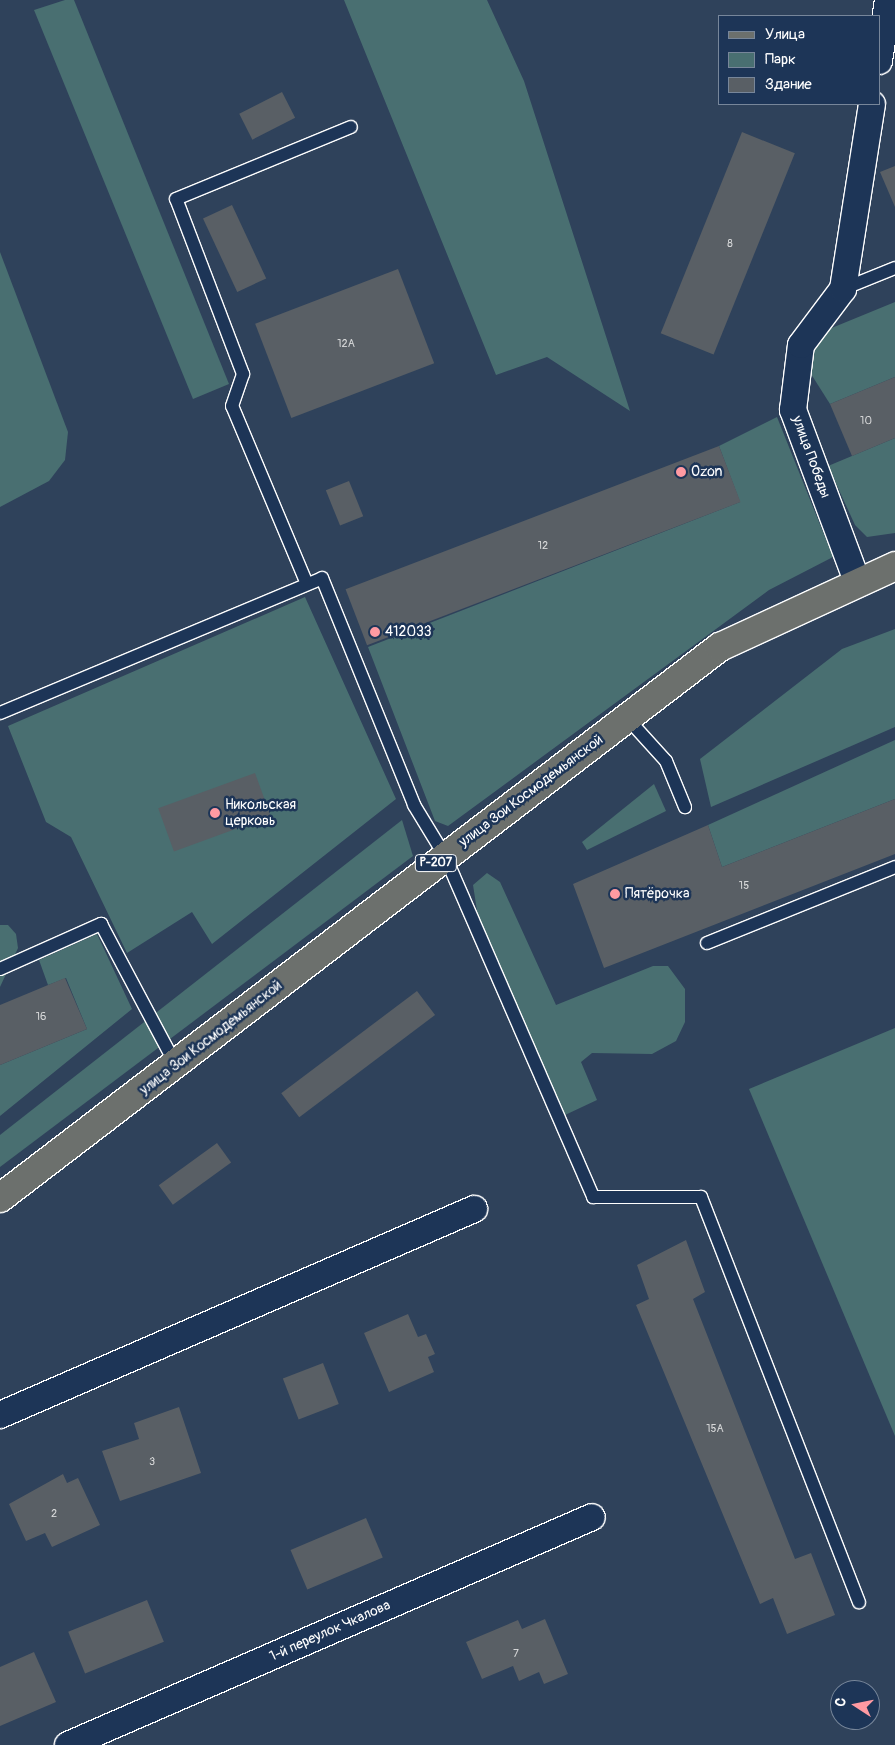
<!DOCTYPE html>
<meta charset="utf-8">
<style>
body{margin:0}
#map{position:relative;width:895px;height:1745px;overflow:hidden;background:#2f425b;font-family:Pangolin,sans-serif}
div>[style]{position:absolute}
.green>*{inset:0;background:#496f71}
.building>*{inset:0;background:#595f65;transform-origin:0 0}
.roads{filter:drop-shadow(1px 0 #fff) drop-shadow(-1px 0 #fff) drop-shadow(0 1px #fff) drop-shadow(0 -1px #fff)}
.lane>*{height:12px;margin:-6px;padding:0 6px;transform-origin:6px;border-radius:6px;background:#1d3557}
.street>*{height:26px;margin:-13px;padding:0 13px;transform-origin:13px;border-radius:13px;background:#1d3557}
.primary>*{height:28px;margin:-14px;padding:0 14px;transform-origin:14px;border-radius:14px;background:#6c706d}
.dots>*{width:14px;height:14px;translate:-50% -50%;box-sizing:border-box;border:2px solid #1d3557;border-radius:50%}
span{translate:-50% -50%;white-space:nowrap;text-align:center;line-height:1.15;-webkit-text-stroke:5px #1d3557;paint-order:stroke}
.number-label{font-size:11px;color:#d6d7d8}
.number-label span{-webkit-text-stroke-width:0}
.shield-label span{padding:1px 4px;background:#1d3557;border:1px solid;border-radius:4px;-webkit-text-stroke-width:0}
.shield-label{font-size:12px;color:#fff;font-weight:700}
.street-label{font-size:14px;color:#fff}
.poi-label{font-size:14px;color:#fff}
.left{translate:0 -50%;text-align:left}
.legend{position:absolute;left:718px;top:15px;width:162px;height:90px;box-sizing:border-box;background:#1d3557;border:1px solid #77869a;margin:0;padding:6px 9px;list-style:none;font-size:15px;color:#fff}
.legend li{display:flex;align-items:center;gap:10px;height:25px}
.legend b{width:25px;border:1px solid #77869a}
.north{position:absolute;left:830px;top:1680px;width:50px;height:50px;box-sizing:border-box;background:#1d3557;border:1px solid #77869a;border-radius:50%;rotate:281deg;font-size:14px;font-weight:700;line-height:20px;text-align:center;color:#fff}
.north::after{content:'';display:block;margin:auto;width:18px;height:22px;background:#ff9aa2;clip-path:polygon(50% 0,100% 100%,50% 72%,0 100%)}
</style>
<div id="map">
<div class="green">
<i style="clip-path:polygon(65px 0,74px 0,229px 384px,193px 399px,34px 10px)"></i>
<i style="clip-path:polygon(344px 0,487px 0,524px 81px,630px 411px,547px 357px,496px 375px)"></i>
<i style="clip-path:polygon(0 252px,68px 432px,65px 460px,49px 481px,0 507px)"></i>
<i style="clip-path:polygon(895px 302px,895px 377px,830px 404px,811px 374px,817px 334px)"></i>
<i style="clip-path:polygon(777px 417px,833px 557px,769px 590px,448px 826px,435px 821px,368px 647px,740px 502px,719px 446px)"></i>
<i style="clip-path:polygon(895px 438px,895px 533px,867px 537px,855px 525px,828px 466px)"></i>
<i style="clip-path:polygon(305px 597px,396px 799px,212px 944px,192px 912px,127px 953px,71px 837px,46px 822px,8px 726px)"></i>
<i style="clip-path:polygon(895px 629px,895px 727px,711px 807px,700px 759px,842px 649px)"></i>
<i style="clip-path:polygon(895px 740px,895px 799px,722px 867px,708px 825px)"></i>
<i style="clip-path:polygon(654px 784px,666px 811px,587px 850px,582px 842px)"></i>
<i style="clip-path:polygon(402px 820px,413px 856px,0 1167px,0 1135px)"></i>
<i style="clip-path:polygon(487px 873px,500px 882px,556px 1005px,653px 966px,668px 966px,685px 989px,685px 1022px,676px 1041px,652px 1054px,592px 1053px,581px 1062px,597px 1100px,565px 1115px,478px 917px,473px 885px)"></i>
<i style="clip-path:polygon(0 925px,8px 925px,16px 934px,18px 948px,0 987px)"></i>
<i style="clip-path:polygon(97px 934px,132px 1009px,0 1116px,0 1065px,87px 1029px,66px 978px,48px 985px,39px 960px)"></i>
<i style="clip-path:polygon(895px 1028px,895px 1436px,749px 1089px)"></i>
</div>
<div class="building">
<i style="left:282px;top:92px;width:29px;height:48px;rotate:63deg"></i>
<i style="left:742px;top:132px;width:57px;height:217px;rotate:22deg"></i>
<i style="clip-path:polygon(895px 166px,895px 207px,880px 172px)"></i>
<i style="left:232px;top:205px;width:81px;height:32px;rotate:65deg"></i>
<i style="left:398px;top:269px;width:101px;height:153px;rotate:69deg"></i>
<i style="clip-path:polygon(895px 377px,895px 438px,852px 456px,830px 404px)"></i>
<i style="left:719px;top:446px;width:60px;height:400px;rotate:69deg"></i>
<i style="left:349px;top:481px;width:38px;height:25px;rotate:68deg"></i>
<i style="left:255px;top:773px;width:46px;height:103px;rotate:70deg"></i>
<i style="clip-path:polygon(895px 799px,895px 854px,604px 968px,573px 884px,708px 825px,722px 867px)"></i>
<i style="clip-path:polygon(65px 978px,87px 1029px,0 1065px,0 1005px)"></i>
<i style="left:417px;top:991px;width:30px;height:170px;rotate:53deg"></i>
<i style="left:217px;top:1143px;width:24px;height:72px;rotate:54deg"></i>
<i style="clip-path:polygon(686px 1240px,705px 1292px,693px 1299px,795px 1559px,811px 1553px,835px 1615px,787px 1634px,773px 1598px,760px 1604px,636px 1305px,649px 1299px,637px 1265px)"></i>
<i style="clip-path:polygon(408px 1314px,418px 1337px,426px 1334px,435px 1354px,428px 1357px,434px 1372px,389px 1392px,364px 1333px)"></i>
<i style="left:323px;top:1363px;width:44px;height:43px;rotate:69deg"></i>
<i style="clip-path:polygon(179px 1407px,201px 1473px,120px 1501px,102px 1451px,139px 1439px,134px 1423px)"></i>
<i style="clip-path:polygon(63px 1474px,67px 1483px,78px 1478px,100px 1525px,52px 1547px,45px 1533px,26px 1541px,9px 1504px)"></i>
<i style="left:366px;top:1518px;width:43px;height:82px;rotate:67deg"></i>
<i style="left:147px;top:1600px;width:45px;height:85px;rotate:68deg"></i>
<i style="clip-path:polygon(545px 1619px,568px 1674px,544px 1684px,539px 1672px,519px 1681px,513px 1666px,482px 1679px,466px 1642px,518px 1620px,522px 1629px)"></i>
<i style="clip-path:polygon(34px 1652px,56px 1702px,0 1726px,0 1667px)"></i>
</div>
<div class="roads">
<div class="lane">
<i style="left:843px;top:289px;width:56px;rotate:-22deg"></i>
<i style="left:307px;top:584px;width:193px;rotate:-112.8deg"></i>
<i style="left:232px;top:406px;width:34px;rotate:-71deg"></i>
<i style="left:243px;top:374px;width:187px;rotate:-110.9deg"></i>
<i style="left:176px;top:199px;width:189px;rotate:-22.4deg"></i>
<i style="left:0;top:713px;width:349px;rotate:-22.7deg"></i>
<i style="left:322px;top:578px;width:245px;rotate:67.9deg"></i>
<i style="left:414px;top:805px;width:60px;rotate:58.7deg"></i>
<i style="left:445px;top:856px;width:372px;rotate:66.5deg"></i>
<i style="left:593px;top:1197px;width:108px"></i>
<i style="left:701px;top:1197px;width:435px;rotate:68.7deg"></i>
<i style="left:627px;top:718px;width:58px;rotate:47.8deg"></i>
<i style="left:666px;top:761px;width:50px;rotate:67.6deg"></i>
<i style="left:707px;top:943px;width:203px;rotate:-22deg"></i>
<i style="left:0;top:969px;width:111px;rotate:-24deg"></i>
<i style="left:101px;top:924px;width:160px;rotate:62deg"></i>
</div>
<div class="street">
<i style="left:879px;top:61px;width:62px;rotate:-81.6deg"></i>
<i style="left:857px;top:581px;width:183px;rotate:-110.5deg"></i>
<i style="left:793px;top:410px;width:65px;rotate:-83deg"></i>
<i style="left:801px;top:345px;width:70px;rotate:-53.1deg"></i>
<i style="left:843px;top:289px;width:187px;rotate:-81.1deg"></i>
<i style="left:0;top:1415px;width:517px;rotate:-23.49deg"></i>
<i style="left:68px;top:1745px;width:571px;rotate:-23.51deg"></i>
</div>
<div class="primary">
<i style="left:0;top:1198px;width:907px;rotate:-37.43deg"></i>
<i style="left:720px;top:647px;width:193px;rotate:-24.8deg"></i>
</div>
</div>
<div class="dots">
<i style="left:681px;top:472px;background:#ff9aa2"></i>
<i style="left:375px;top:632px;background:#ff9aa2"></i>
<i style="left:215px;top:813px;background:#ff9aa2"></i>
<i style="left:615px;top:894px;background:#ff9aa2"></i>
</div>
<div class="number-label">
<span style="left:730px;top:244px">8</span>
<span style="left:346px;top:344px">12А</span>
<span style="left:866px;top:421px">10</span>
<span style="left:543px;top:546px">12</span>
<span style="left:744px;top:886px">15</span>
<span style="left:41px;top:1017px">16</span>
<span style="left:715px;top:1429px">15А</span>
<span style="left:152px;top:1462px">3</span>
<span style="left:54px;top:1514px">2</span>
<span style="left:516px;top:1654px">7</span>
</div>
<div class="shield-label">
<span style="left:436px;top:863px">Р-207</span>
</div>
<div class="street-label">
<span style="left:811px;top:457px;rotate:70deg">улица Победы</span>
<span style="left:531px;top:791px;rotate:-37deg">улица Зои Космодемьянской</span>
<span style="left:211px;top:1038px;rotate:-38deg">улица Зои Космодемьянской</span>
<span style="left:330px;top:1631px;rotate:-24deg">1-й переулок Чкалова</span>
</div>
<div class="poi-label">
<span class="left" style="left:691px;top:472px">Ozon</span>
<span class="left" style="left:385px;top:632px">412033</span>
<span class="left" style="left:225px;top:813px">Никольская<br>церковь</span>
<span class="left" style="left:625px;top:894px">Пятёрочка</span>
</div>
<ul class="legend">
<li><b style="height:6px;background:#6c706d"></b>Улица</li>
<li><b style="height:14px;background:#496f71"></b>Парк</li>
<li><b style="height:14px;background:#595f65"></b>Здание</li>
</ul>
<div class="north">С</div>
</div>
